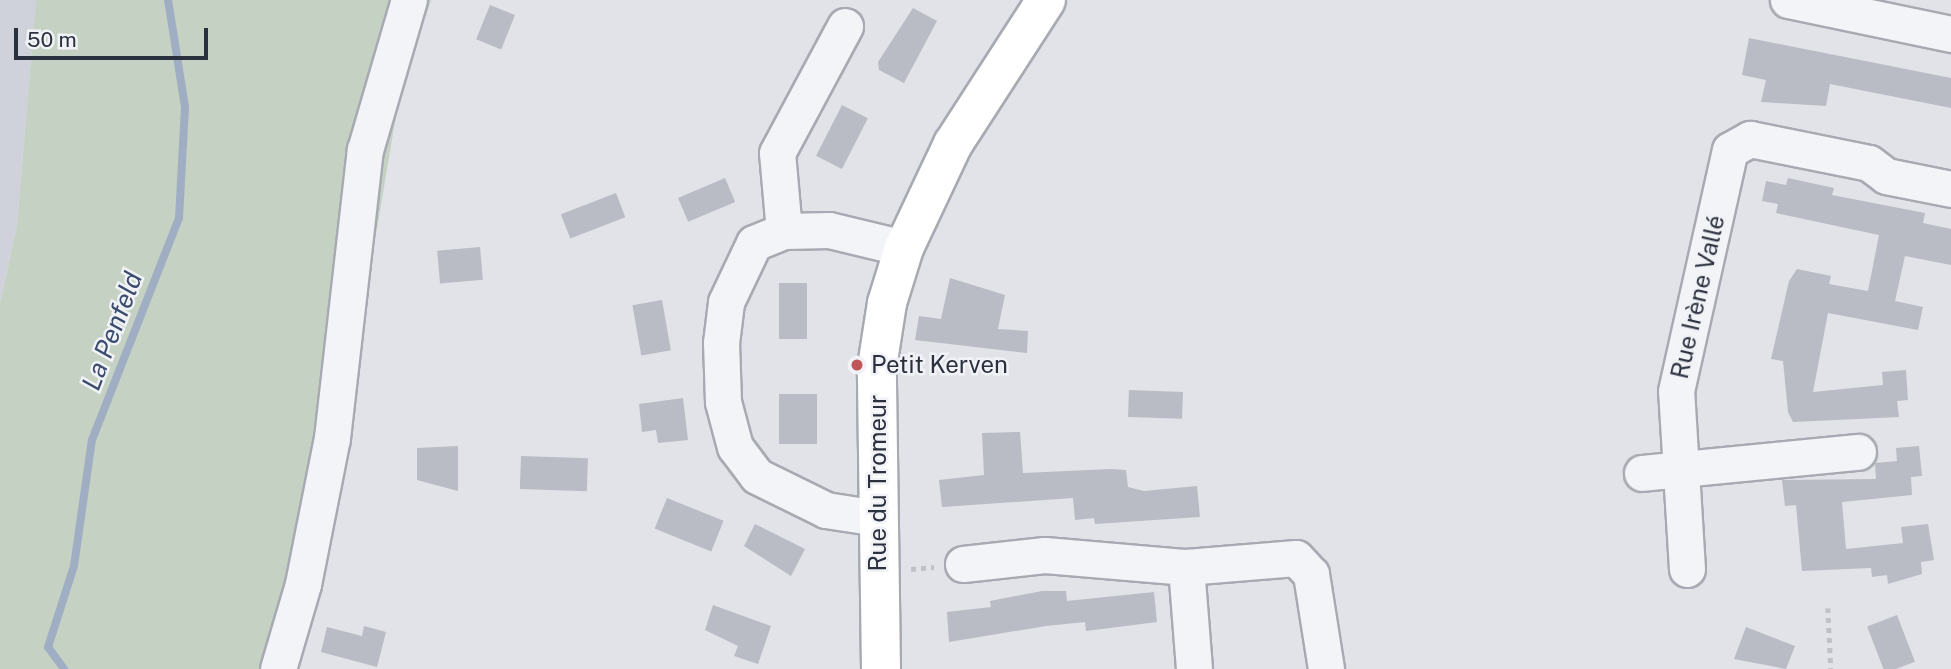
<!DOCTYPE html>
<meta charset="utf-8">
<style>
body{margin:0}
#map{position:relative;width:1951px;height:669px;overflow:hidden;background:#e1e3e8;font-family:"Public Sans",sans-serif}
div>[style]{position:absolute}
.built>*{inset:0;background:#cfd2da}
.green>*{inset:0;background:#c5d1c3}
.stream>*{height:8px;margin:-4px;padding:0 4px;transform-origin:4px;border-radius:4px;background:#a0aec4}
.building>*{inset:0;background:#b9bcc4;transform-origin:0 0}
.path>*{height:4.5px;margin-top:-2.25px;transform-origin:0;background:repeating-linear-gradient(90deg,#bfc1c7 0 5px,transparent 0 10px)}
.roads{filter:drop-shadow(2px 0 #a7aab2) drop-shadow(-2px 0 #a7aab2) drop-shadow(0 2px #a7aab2) drop-shadow(0 -2px #a7aab2)}
.minor>*{height:35px;margin:-17.5px;padding:0 17.5px;transform-origin:17.5px;border-radius:17.5px;background:#f3f4f7}
.major>*{height:38px;margin:-19px;padding:0 19px;transform-origin:19px;border-radius:19px;background:#fff}
.dots>*{width:19px;height:19px;translate:-50% -50%;box-sizing:border-box;border:4px solid #f0f2f6;border-radius:50%}
span{translate:-50% -50%;white-space:nowrap;text-align:center;line-height:1.15;-webkit-text-stroke:5px #f0f2f6;paint-order:stroke}
.street-label{font-size:24px;color:#2b303e}
.poi-label{font-size:24px;color:#2b303e}
.left{translate:0 -50%;text-align:left}
.water-label{font-size:26px;color:#3a4b6d;font-style:italic}
.scale{position:absolute;left:14px;top:28px;width:194px;height:32px;box-sizing:border-box;border:4px solid #2b303e;border-top:0;padding-left:9px;font-size:21px;line-height:24px;white-space:nowrap;color:#2b303e;-webkit-text-stroke:5px #f0f2f6;paint-order:stroke}
</style>
<div id="map">
<div class="built">
<i style="clip-path:polygon(0 0,36px 0,17px 226px,0 304px)"></i>
</div>
<div class="green">
<i style="clip-path:polygon(36px 0,431px 0,401px 86px,319px 573px,291px 669px,0 669px,0 304px,17px 226px)"></i>
</div>
<div class="stream">
<i style="left:64px;top:669px;width:27px;rotate:-126deg"></i>
<i style="left:48px;top:647px;width:85px;rotate:-72.2deg"></i>
<i style="left:74px;top:566px;width:127px;rotate:-81.9deg"></i>
<i style="left:92px;top:440px;width:238px;rotate:-68.6deg"></i>
<i style="left:179px;top:218px;width:111px;rotate:-86.9deg"></i>
<i style="left:185px;top:107px;width:108px;rotate:-99deg"></i>
</div>
<div class="building">
<i style="left:490px;top:5px;width:27px;height:37px;rotate:22deg"></i>
<i style="clip-path:polygon(913px 8px,937px 21px,904px 83px,879px 70px,878px 62px)"></i>
<i style="clip-path:polygon(1749px 38px,1951px 78px,1951px 108px,1830px 84px,1826px 106px,1761px 102px,1766px 80px,1742px 75px)"></i>
<i style="left:842px;top:105px;width:29px;height:57px;rotate:27deg"></i>
<i style="left:725px;top:178px;width:26px;height:51px;rotate:67deg"></i>
<i style="clip-path:polygon(1788px 178px,1834px 188px,1832px 195px,1925px 213px,1923px 223px,1951px 229px,1951px 265px,1905px 256px,1895px 301px,1923px 307px,1918px 330px,1828px 313px,1813px 392px,1883px 385px,1882px 372px,1906px 370px,1908px 400px,1897px 401px,1899px 417px,1793px 422px,1788px 412px,1783px 361px,1771px 359px,1789px 281px,1797px 269px,1831px 276px,1829px 284px,1868px 291px,1879px 235px,1776px 213px,1778px 204px,1762px 201px,1766px 181px,1786px 185px)"></i>
<i style="left:616px;top:193px;width:26px;height:59px;rotate:69deg"></i>
<i style="left:480px;top:247px;width:33px;height:43px;rotate:85deg"></i>
<i style="clip-path:polygon(950px 278px,1005px 295px,998px 329px,1028px 331px,1027px 353px,915px 340px,919px 316px,941px 319px)"></i>
<i style="left:779px;top:283px;width:28px;height:56px"></i>
<i style="left:662px;top:300px;width:51px;height:30px;rotate:80deg"></i>
<i style="left:1129px;top:390px;width:54px;height:27px;rotate:2deg"></i>
<i style="left:817px;top:394px;width:50px;height:38px;rotate:90deg"></i>
<i style="clip-path:polygon(683px 398px,688px 440px,658px 443px,656px 430px,642px 432px,639px 404px)"></i>
<i style="clip-path:polygon(1020px 432px,1023px 473px,1110px 469px,1126px 470px,1128px 487px,1144px 491px,1197px 486px,1200px 517px,1095px 524px,1094px 518px,1075px 520px,1073px 498px,942px 507px,939px 480px,984px 475px,982px 433px)"></i>
<i style="clip-path:polygon(458px 446px,458px 491px,417px 480px,417px 448px)"></i>
<i style="clip-path:polygon(1919px 446px,1922px 476px,1911px 477px,1912px 495px,1842px 502px,1846px 549px,1903px 543px,1901px 527px,1928px 524px,1934px 560px,1921px 562px,1922px 574px,1888px 584px,1887px 575px,1872px 577px,1871px 568px,1802px 571px,1796px 505px,1785px 506px,1782px 480px,1876px 479px,1875px 463px,1897px 461px,1896px 448px)"></i>
<i style="left:521px;top:456px;width:67px;height:33px;rotate:2deg"></i>
<i style="left:667px;top:498px;width:61px;height:33px;rotate:22deg"></i>
<i style="clip-path:polygon(755px 524px,805px 549px,791px 576px,744px 546px)"></i>
<i style="clip-path:polygon(1042px 591px,1066px 591px,1067px 601px,1154px 592px,1157px 622px,1086px 631px,1085px 622px,1046px 626px,949px 642px,947px 612px,991px 607px,990px 601px)"></i>
<i style="clip-path:polygon(713px 605px,771px 626px,758px 664px,734px 656px,738px 646px,705px 630px)"></i>
<i style="left:1897px;top:615px;width:50px;height:32px;rotate:69deg"></i>
<i style="clip-path:polygon(364px 626px,386px 632px,377px 667px,321px 652px,327px 627px,362px 636px)"></i>
<i style="clip-path:polygon(1746px 627px,1795px 646px,1786px 669px,1734px 659px)"></i>
</div>
<div class="path">
<i style="left:911px;top:569px;width:23px;rotate:-5deg"></i>
<i style="left:1828px;top:608px;width:61px;rotate:87.2deg"></i>
</div>
<div class="roads">
<div class="minor">
<i style="left:1788px;top:0;width:167px;rotate:11.8deg"></i>
<i style="left:784px;top:231px;width:78px;rotate:-95.1deg"></i>
<i style="left:777px;top:153px;width:144px;rotate:-61.8deg"></i>
<i style="left:1642px;top:473px;width:217px;rotate:-5.6deg"></i>
<i style="left:878px;top:518px;width:53px;rotate:-171.3deg"></i>
<i style="left:826px;top:510px;width:77px;rotate:-153.8deg"></i>
<i style="left:757px;top:476px;width:36px;rotate:-127deg"></i>
<i style="left:735px;top:447px;width:47px;rotate:-104.9deg"></i>
<i style="left:723px;top:402px;width:59px;rotate:-91.9deg"></i>
<i style="left:721px;top:343px;width:41px;rotate:-83deg"></i>
<i style="left:726px;top:302px;width:65px;rotate:-64.6deg"></i>
<i style="left:754px;top:243px;width:32px;rotate:-22deg"></i>
<i style="left:784px;top:231px;width:45px;rotate:-1.3deg"></i>
<i style="left:829px;top:230px;width:77px;rotate:13.5deg"></i>
<i style="left:963px;top:564px;width:82px;rotate:-6.3deg"></i>
<i style="left:1045px;top:555px;width:142px;rotate:4.9deg"></i>
<i style="left:1186px;top:567px;width:110px;rotate:-4.7deg"></i>
<i style="left:1296px;top:558px;width:22px;rotate:47deg"></i>
<i style="left:1311px;top:574px;width:96px;rotate:81deg"></i>
<i style="left:1186px;top:567px;width:102px;rotate:85.5deg"></i>
<i style="left:1687px;top:569px;width:178px;rotate:-93.5deg"></i>
<i style="left:1676px;top:391px;width:247px;rotate:-77.4deg"></i>
<i style="left:1730px;top:150px;width:23px;rotate:-29deg"></i>
<i style="left:1750px;top:139px;width:121px;rotate:11.4deg"></i>
<i style="left:1869px;top:163px;width:21px;rotate:37deg"></i>
<i style="left:1886px;top:176px;width:66px;rotate:11.3deg"></i>
<i style="left:278px;top:669px;width:89px;rotate:-73.6deg"></i>
<i style="left:303px;top:584px;width:149px;rotate:-78.8deg"></i>
<i style="left:332px;top:438px;width:290px;rotate:-83.5deg"></i>
<i style="left:365px;top:150px;width:156px;rotate:-73.7deg"></i>
</div>
<div class="major">
<i style="left:881px;top:669px;width:302px;rotate:-90.8deg"></i>
<i style="left:877px;top:367px;width:65px;rotate:-81.1deg"></i>
<i style="left:887px;top:303px;width:58px;rotate:-72.8deg"></i>
<i style="left:904px;top:248px;width:115px;rotate:-64.8deg"></i>
<i style="left:953px;top:144px;width:171px;rotate:-57.1deg"></i>
</div>
</div>
<div class="dots">
<i style="left:857px;top:365px;background:#be5559"></i>
</div>
<div class="street-label">
<span style="left:1698px;top:297px;rotate:-77deg">Rue Irène Vallé</span>
<span style="left:878px;top:483px;rotate:-90deg">Rue du Tromeur</span>
</div>
<div class="poi-label">
<span class="left" style="left:871px;top:365px">Petit Kerven</span>
</div>
<div class="water-label">
<span style="left:112px;top:331px;rotate:-69deg">La Penfeld</span>
</div>
<div class="scale">50 m</div>
</div>
